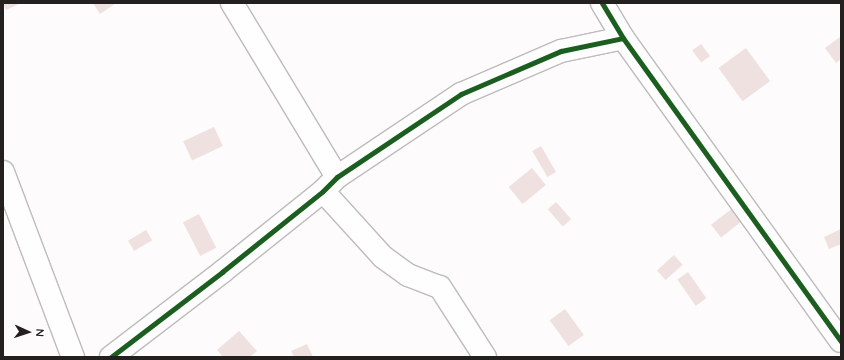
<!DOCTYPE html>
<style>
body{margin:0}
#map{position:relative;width:844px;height:360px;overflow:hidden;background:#fdfbfb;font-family:Quicksand,sans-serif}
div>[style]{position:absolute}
.building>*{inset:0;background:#efe1e0;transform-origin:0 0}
.roads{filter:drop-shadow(1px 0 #bebbbb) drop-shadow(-1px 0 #bebbbb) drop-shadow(0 1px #bebbbb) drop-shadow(0 -1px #bebbbb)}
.minor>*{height:22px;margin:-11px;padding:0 11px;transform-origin:11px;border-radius:11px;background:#fffefe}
.cycleway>*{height:5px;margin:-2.5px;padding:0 2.5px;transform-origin:2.5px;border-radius:2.5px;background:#1b5e20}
span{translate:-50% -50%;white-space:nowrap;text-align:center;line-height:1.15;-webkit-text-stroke:3px #fff;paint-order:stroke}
.frame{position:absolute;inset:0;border:4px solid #23201f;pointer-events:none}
.north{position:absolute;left:8px;top:312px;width:40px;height:40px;-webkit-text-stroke:3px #fff;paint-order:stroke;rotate:93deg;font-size:11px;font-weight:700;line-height:16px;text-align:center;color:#23201f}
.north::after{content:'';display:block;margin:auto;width:14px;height:18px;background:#23201f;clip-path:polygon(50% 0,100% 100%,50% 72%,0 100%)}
</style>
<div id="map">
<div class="building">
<i style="clip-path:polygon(3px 3px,21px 3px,6px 10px)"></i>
<i style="clip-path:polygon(93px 3px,116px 3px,100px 14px)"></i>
<i style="clip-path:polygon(840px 37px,841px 59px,836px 63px,825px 48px)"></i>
<i style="left:701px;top:44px;width:15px;height:11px;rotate:53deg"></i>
<i style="left:746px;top:48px;width:41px;height:34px;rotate:54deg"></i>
<i style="left:214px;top:127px;width:21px;height:34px;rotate:65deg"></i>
<i style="left:541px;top:146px;width:30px;height:10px;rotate:60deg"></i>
<i style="left:532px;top:168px;width:22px;height:30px;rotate:51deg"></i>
<i style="left:556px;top:202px;width:23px;height:11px;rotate:49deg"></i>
<i style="left:734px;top:207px;width:16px;height:29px;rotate:52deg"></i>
<i style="left:199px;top:214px;width:38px;height:18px;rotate:63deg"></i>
<i style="clip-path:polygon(841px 229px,841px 244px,829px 249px,824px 237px)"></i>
<i style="left:146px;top:230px;width:12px;height:21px;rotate:59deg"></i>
<i style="left:674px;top:255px;width:13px;height:23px;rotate:48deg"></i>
<i style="left:688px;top:272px;width:32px;height:13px;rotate:55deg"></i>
<i style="left:565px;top:309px;width:32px;height:19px;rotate:54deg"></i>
<i style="clip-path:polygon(239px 331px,257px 351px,250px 357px,223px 357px,217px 350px)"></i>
<i style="clip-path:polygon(307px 344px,313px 357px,294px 357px,291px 351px)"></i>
</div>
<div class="roads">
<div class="minor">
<i style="left:232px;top:3px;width:203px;rotate:58.9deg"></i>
<i style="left:602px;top:3px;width:41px;rotate:59deg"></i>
<i style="left:623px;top:38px;width:373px;rotate:54.3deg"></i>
<i style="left:3px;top:172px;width:198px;rotate:69.3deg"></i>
<i style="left:323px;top:191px;width:89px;rotate:47.7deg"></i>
<i style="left:383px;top:257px;width:31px;rotate:36deg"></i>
<i style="left:408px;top:275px;width:34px;rotate:21deg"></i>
<i style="left:440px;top:287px;width:83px;rotate:57.3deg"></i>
<i style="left:111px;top:357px;width:140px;rotate:-37.4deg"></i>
<i style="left:222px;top:272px;width:129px;rotate:-38.7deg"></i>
<i style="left:323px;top:191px;width:20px;rotate:-45deg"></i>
<i style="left:337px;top:177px;width:149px;rotate:-33.8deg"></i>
<i style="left:461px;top:94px;width:109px;rotate:-23.3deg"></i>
<i style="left:561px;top:51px;width:63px;rotate:-11.8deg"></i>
</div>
</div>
<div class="cycleway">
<i style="left:602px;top:3px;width:41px;rotate:59deg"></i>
<i style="left:623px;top:38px;width:373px;rotate:54.3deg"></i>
<i style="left:111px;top:357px;width:140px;rotate:-37.4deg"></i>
<i style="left:222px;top:272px;width:129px;rotate:-38.7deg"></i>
<i style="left:323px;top:191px;width:20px;rotate:-45deg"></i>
<i style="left:337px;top:177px;width:149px;rotate:-33.8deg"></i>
<i style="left:461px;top:94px;width:109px;rotate:-23.3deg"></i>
<i style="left:561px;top:51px;width:63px;rotate:-11.8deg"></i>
</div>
<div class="frame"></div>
<div class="north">N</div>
</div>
